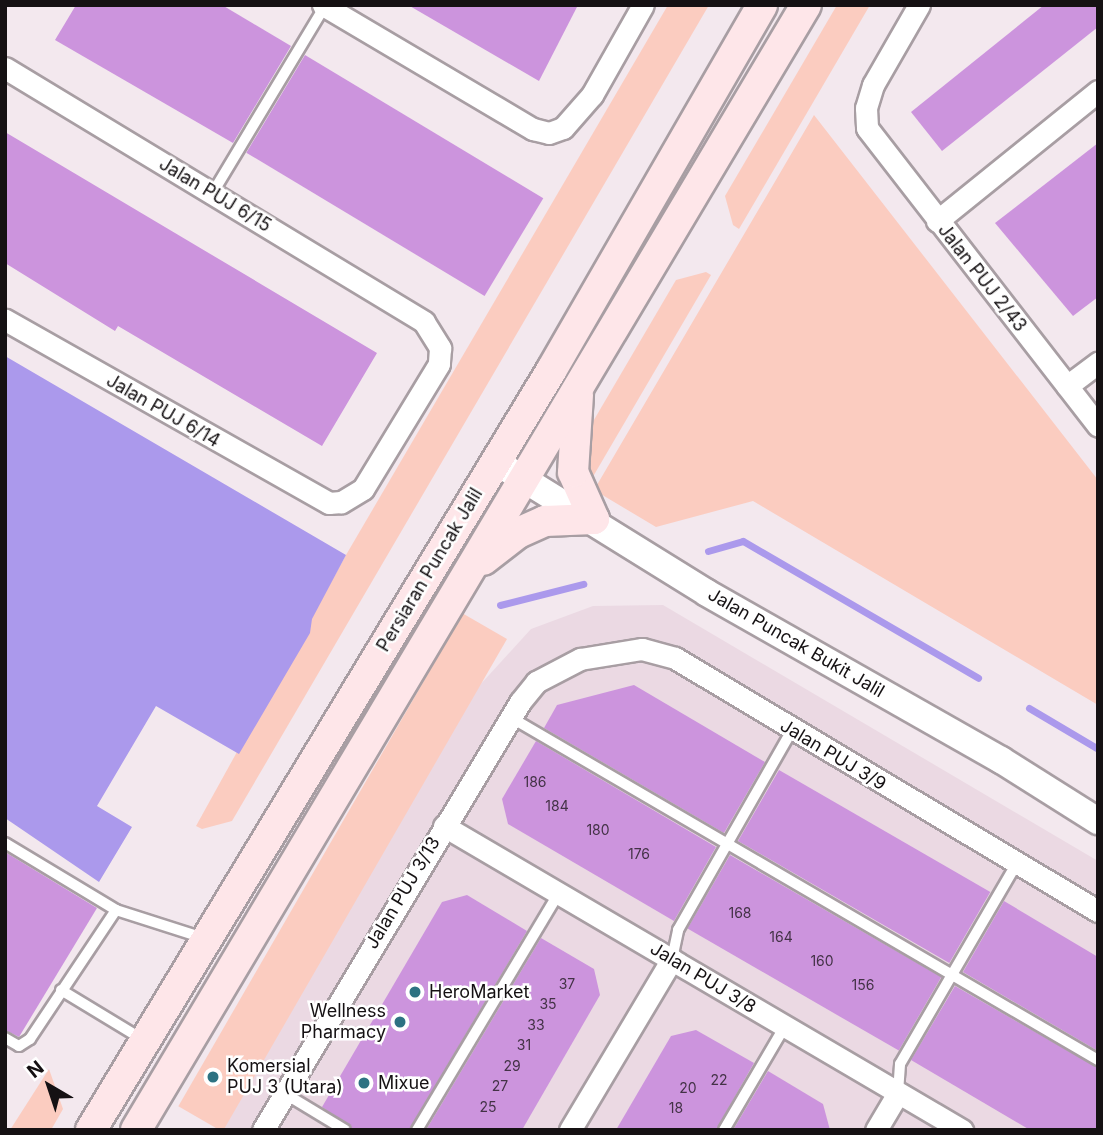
<!DOCTYPE html>
<style>
body{margin:0}
#map{position:relative;width:1103px;height:1135px;overflow:hidden;background:#f3e8ee;font-family:Inter,sans-serif}
div>[style]{position:absolute}
.built>*{inset:0;background:#ebd9e3}
.green>*{inset:0;background:#fbccc0;transform-origin:0 0}
.water>*{inset:0;background:#ab99ec}
.stream>*{height:7px;margin:-3.5px;padding:0 3.5px;transform-origin:3.5px;border-radius:3.5px;background:#ab99ec}
.building>*{inset:0;background:#cc94dd;transform-origin:0 0}
.roads{filter:drop-shadow(2px 0 #a89ea3) drop-shadow(-2px 0 #a89ea3) drop-shadow(0 2px #a89ea3) drop-shadow(0 -2px #a89ea3)}
.service>*{height:10px;margin:-5px;padding:0 5px;transform-origin:5px;border-radius:5px;background:#fff}
.minor>*{height:21px;margin:-10.5px;padding:0 10.5px;transform-origin:10.5px;border-radius:10.5px;background:#fff}
.tertiary>*{height:26px;margin:-13px;padding:0 13px;transform-origin:13px;border-radius:13px;background:#fff}
.secondary>*{height:30px;margin:-15px;padding:0 15px;transform-origin:15px;border-radius:15px;background:#fee6e9}
.dots>*{width:19px;height:19px;translate:-50% -50%;box-sizing:border-box;border:4px solid #fff;border-radius:50%}
span{translate:-50% -50%;white-space:nowrap;text-align:center;line-height:1.15;-webkit-text-stroke:5px #fff;paint-order:stroke}
.number-label{font-size:14px;color:#433246}
.number-label span{-webkit-text-stroke-width:0}
.street-label{font-size:18px;color:#151113}
.poi-label{font-size:18px;color:#151113}
.left{translate:0 -50%;text-align:left}
.right{translate:-100% -50%;text-align:right}
.frame{position:absolute;inset:0;border:7px solid #151113;pointer-events:none}
.north{position:absolute;left:14px;top:1051px;width:70px;height:70px;-webkit-text-stroke:5px #fff;paint-order:stroke;rotate:321deg;font-size:19px;font-weight:700;line-height:28px;text-align:center;color:#151113}
.north::after{content:'';display:block;margin:auto;width:24px;height:32px;background:#151113;clip-path:polygon(50% 0,100% 100%,50% 72%,0 100%)}
</style>
<div id="map">
<div class="built">
<i style="clip-path:polygon(663px 605px,1098px 861px,1098px 1130px,214px 1130px,469px 697px,531px 629px,593px 606px)"></i>
</div>
<div class="green">
<i style="clip-path:polygon(668px 5px,709px 5px,232px 821px,202px 829px,196px 826px,346px 555px)"></i>
<i style="clip-path:polygon(837px 5px,870px 5px,739px 229px,733px 225px,725px 196px)"></i>
<i style="clip-path:polygon(814px 115px,1098px 480px,1098px 705px,753px 501px,656px 527px,594px 490px)"></i>
<i style="clip-path:polygon(706px 272px,711px 275px,591px 480px,581px 442px,676px 280px)"></i>
<i style="left:507px;top:639px;width:569px;height:51px;rotate:120deg"></i>
<i style="clip-path:polygon(49px 1069px,63px 1109px,51px 1130px,10px 1130px)"></i>
</div>
<div class="water">
<i style="clip-path:polygon(5px 356px,346px 555px,312px 619px,310px 633px,239px 754px,156px 706px,97px 806px,132px 827px,99px 882px,5px 818px)"></i>
</div>
<div class="stream">
<i style="left:708px;top:551px;width:36px;rotate:-16deg"></i>
<i style="left:743px;top:541px;width:272px;rotate:30.2deg"></i>
<i style="left:500px;top:605px;width:86px;rotate:-14.2deg"></i>
<i style="left:1029px;top:708px;width:80px;rotate:30.7deg"></i>
</div>
<div class="building">
<i style="clip-path:polygon(76px 5px,222px 5px,291px 46px,233px 143px,55px 40px)"></i>
<i style="clip-path:polygon(408px 5px,578px 5px,539px 81px)"></i>
<i style="clip-path:polygon(1044px 5px,1098px 5px,1098px 27px,942px 151px,911px 112px)"></i>
<i style="left:305px;top:55px;width:278px;height:114px;rotate:31deg"></i>
<i style="clip-path:polygon(5px 132px,377px 353px,322px 446px,118px 326px,115px 331px,5px 263px)"></i>
<i style="clip-path:polygon(1098px 143px,1098px 297px,1073px 316px,995px 223px)"></i>
<i style="clip-path:polygon(634px 685px,765px 762px,724px 833px,544px 728px,557px 705px)"></i>
<i style="clip-path:polygon(536px 741px,716px 847px,674px 921px,508px 824px,502px 799px)"></i>
<i style="left:779px;top:770px;width:244px;height:82px;rotate:30deg"></i>
<i style="clip-path:polygon(5px 852px,97px 908px,19px 1037px,5px 1030px)"></i>
<i style="left:730px;top:855px;width:244px;height:85px;rotate:30deg"></i>
<i style="clip-path:polygon(467px 895px,527px 931px,409px 1130px,353px 1130px,322px 1107px,442px 902px)"></i>
<i style="clip-path:polygon(1004px 901px,1098px 957px,1098px 1051px,963px 972px)"></i>
<i style="clip-path:polygon(541px 938px,594px 969px,600px 995px,522px 1130px,426px 1130px)"></i>
<i style="clip-path:polygon(955px 986px,1098px 1068px,1098px 1130px,1030px 1130px,911px 1060px)"></i>
<i style="clip-path:polygon(696px 1030px,754px 1063px,716px 1130px,616px 1130px,671px 1036px)"></i>
<i style="clip-path:polygon(768px 1071px,823px 1104px,830px 1130px,733px 1130px)"></i>
</div>
<div class="roads">
<div class="service">
<i style="left:212px;top:194px;width:219px;rotate:-59deg"></i>
<i style="left:510px;top:717px;width:681px;rotate:30.26deg"></i>
<i style="left:5px;top:843px;width:130px;rotate:31.1deg"></i>
<i style="left:116px;top:910px;width:92px;rotate:17.7deg"></i>
<i style="left:672px;top:959px;width:30px;rotate:-78deg"></i>
<i style="left:678px;top:930px;width:230px;rotate:-60.3deg"></i>
<i style="left:61px;top:990px;width:95px;rotate:31.2deg"></i>
<i style="left:5px;top:1038px;width:16px;rotate:30deg"></i>
<i style="left:19px;top:1046px;width:13px;rotate:-32deg"></i>
<i style="left:30px;top:1039px;width:155px;rotate:-56.3deg"></i>
<i style="left:284px;top:1093px;width:71px;rotate:31.2deg"></i>
<i style="left:898px;top:1093px;width:29px;rotate:-86deg"></i>
<i style="left:900px;top:1064px;width:233px;rotate:-59.8deg"></i>
<i style="left:417px;top:1130px;width:276px;rotate:-59.1deg"></i>
<i style="left:724px;top:1130px;width:121px;rotate:-59.6deg"></i>
</div>
<div class="minor">
<i style="left:323px;top:5px;width:244px;rotate:30.6deg"></i>
<i style="left:533px;top:129px;width:16px;rotate:14deg"></i>
<i style="left:549px;top:133px;width:15px;rotate:-20deg"></i>
<i style="left:563px;top:128px;width:44px;rotate:-48.7deg"></i>
<i style="left:592px;top:95px;width:103px;rotate:-60.5deg"></i>
<i style="left:919px;top:5px;width:92px;rotate:119.9deg"></i>
<i style="left:873px;top:85px;width:24px;rotate:107deg"></i>
<i style="left:866px;top:108px;width:20px;rotate:87deg"></i>
<i style="left:867px;top:128px;width:377px;rotate:52.2deg"></i>
<i style="left:5px;top:68px;width:490px;rotate:31.2deg"></i>
<i style="left:424px;top:322px;width:31px;rotate:58deg"></i>
<i style="left:440px;top:348px;width:16px;rotate:94deg"></i>
<i style="left:439px;top:364px;width:146px;rotate:121.3deg"></i>
<i style="left:363px;top:489px;width:26px;rotate:149deg"></i>
<i style="left:341px;top:502px;width:12px;rotate:175deg"></i>
<i style="left:329px;top:503px;width:372px;rotate:-150.5deg"></i>
<i style="left:937px;top:221px;width:207px;rotate:-38.9deg"></i>
<i style="left:1067px;top:386px;width:39px;rotate:-37deg"></i>
<i style="left:444px;top:826px;width:601px;rotate:30.41deg"></i>
<i style="left:263px;top:1130px;width:499px;rotate:-59deg"></i>
<i style="left:520px;top:702px;width:26px;rotate:-51deg"></i>
<i style="left:536px;top:682px;width:50px;rotate:-27.6deg"></i>
<i style="left:580px;top:659px;width:63px;rotate:-9.2deg"></i>
<i style="left:642px;top:649px;width:34px;rotate:15deg"></i>
<i style="left:675px;top:658px;width:493px;rotate:30.9deg"></i>
<i style="left:570px;top:1130px;width:199px;rotate:-59.2deg"></i>
<i style="left:876px;top:1130px;width:43px;rotate:-59.3deg"></i>
</div>
<div class="tertiary">
<i style="left:496px;top:462px;width:248px;rotate:31.8deg"></i>
<i style="left:707px;top:593px;width:338px;rotate:29.6deg"></i>
<i style="left:1001px;top:760px;width:115px;rotate:32.2deg"></i>
</div>
<div class="secondary">
<i style="left:483px;top:560px;width:44px;rotate:-37.6deg"></i>
<i style="left:518px;top:533px;width:30px;rotate:-24deg"></i>
<i style="left:545px;top:521px;width:49px;rotate:-2.3deg"></i>
<i style="left:594px;top:519px;width:51px;rotate:-114.1deg"></i>
<i style="left:573px;top:472px;width:78px;rotate:-86.3deg"></i>
<i style="left:91px;top:1130px;width:888px;rotate:-58.78deg"></i>
<i style="left:551px;top:371px;width:422px;rotate:-60deg"></i>
<i style="left:136px;top:1130px;width:1309px;rotate:-59.22deg"></i>
</div>
</div>
<div class="dots">
<i style="left:415px;top:992px;background:#2d7282"></i>
<i style="left:400px;top:1022px;background:#2d7282"></i>
<i style="left:213px;top:1077px;background:#2d7282"></i>
<i style="left:364px;top:1083px;background:#2d7282"></i>
</div>
<div class="number-label">
<span style="left:535px;top:782px">186</span>
<span style="left:557px;top:806px">184</span>
<span style="left:598px;top:830px">180</span>
<span style="left:639px;top:854px">176</span>
<span style="left:740px;top:913px">168</span>
<span style="left:781px;top:937px">164</span>
<span style="left:822px;top:961px">160</span>
<span style="left:567px;top:984px">37</span>
<span style="left:863px;top:985px">156</span>
<span style="left:548px;top:1004px">35</span>
<span style="left:536px;top:1025px">33</span>
<span style="left:524px;top:1045px">31</span>
<span style="left:512px;top:1066px">29</span>
<span style="left:719px;top:1080px">22</span>
<span style="left:500px;top:1086px">27</span>
<span style="left:688px;top:1088px">20</span>
<span style="left:488px;top:1107px">25</span>
<span style="left:676px;top:1108px">18</span>
</div>
<div class="street-label">
<span style="left:215px;top:195px;rotate:31deg">Jalan PUJ 6/15</span>
<span style="left:982px;top:278px;rotate:52deg">Jalan PUJ 2/43</span>
<span style="left:163px;top:411px;rotate:30deg">Jalan PUJ 6/14</span>
<span style="left:430px;top:570px;rotate:-59deg">Persiaran Puncak Jalil</span>
<span style="left:796px;top:643px;rotate:30deg">Jalan Puncak Bukit Jalil</span>
<span style="left:833px;top:755px;rotate:31deg">Jalan PUJ 3/9</span>
<span style="left:403px;top:893px;rotate:-59deg">Jalan PUJ 3/13</span>
<span style="left:703px;top:978px;rotate:31deg">Jalan PUJ 3/8</span>
</div>
<div class="poi-label">
<span class="left" style="left:429px;top:992px">HeroMarket</span>
<span class="right" style="left:386px;top:1022px">Wellness<br>Pharmacy</span>
<span class="left" style="left:227px;top:1077px">Komersial<br>PUJ 3 (Utara)</span>
<span class="left" style="left:378px;top:1083px">Mixue</span>
</div>
<div class="frame"></div>
<div class="north">N</div>
</div>
